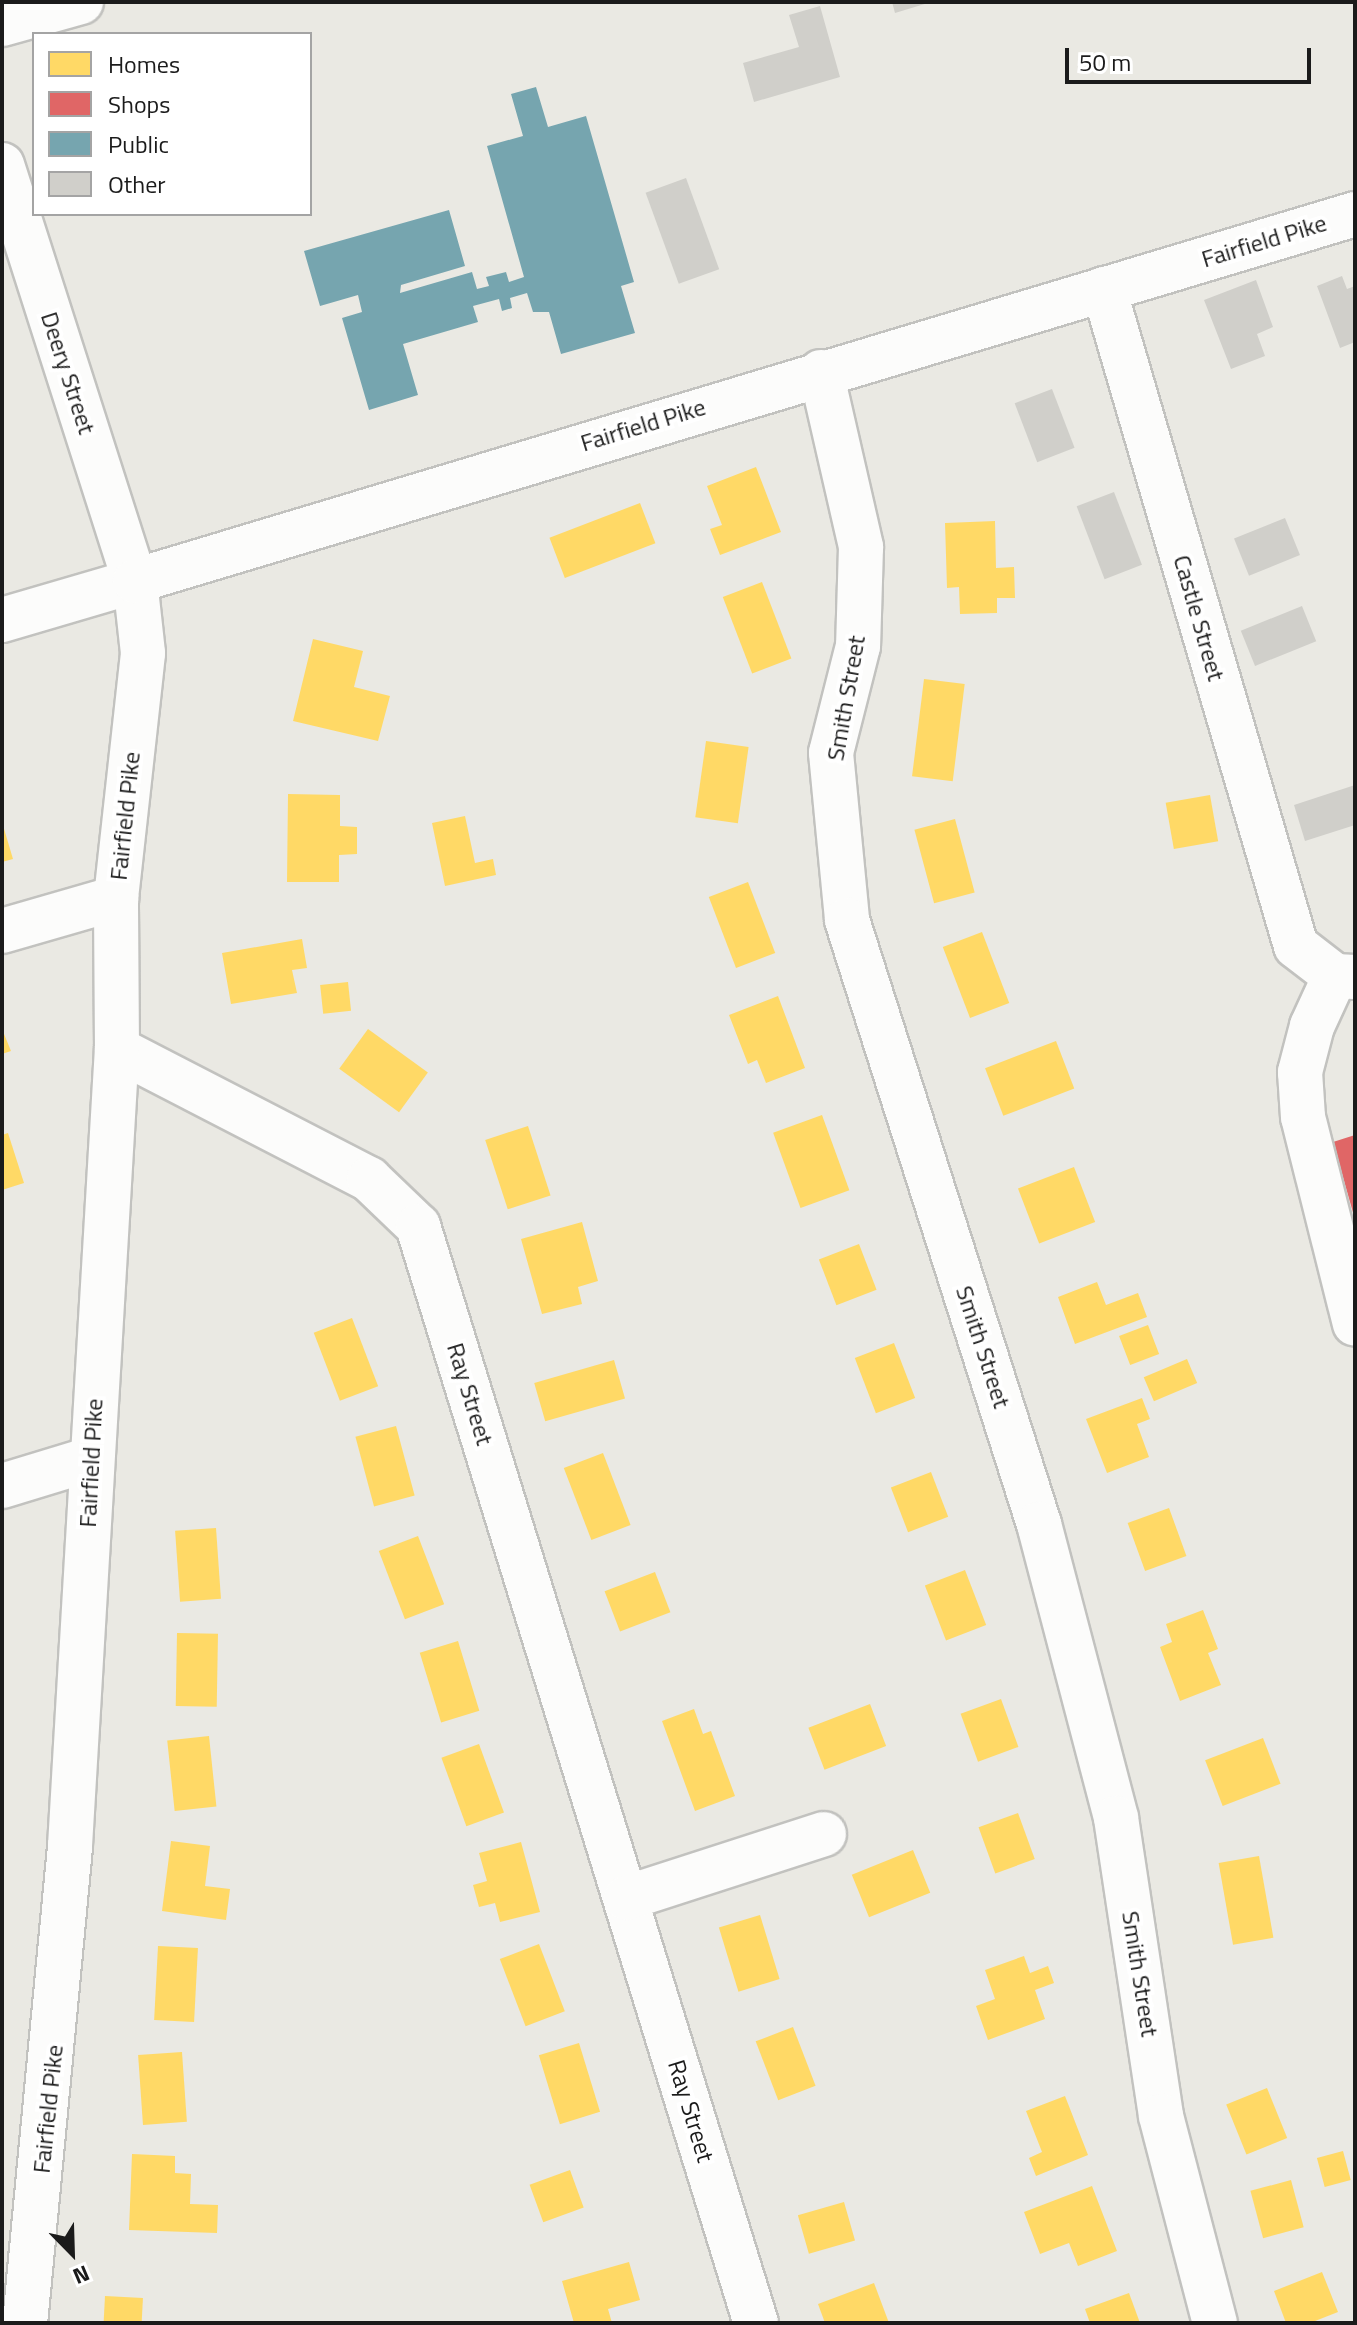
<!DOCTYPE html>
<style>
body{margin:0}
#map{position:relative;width:1357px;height:2325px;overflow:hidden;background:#eae9e3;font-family:"Titillium Web",sans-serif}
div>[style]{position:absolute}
.homes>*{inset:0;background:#ffd966;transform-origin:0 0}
.shops>*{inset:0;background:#e06666}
.public>*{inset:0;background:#76a5af}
.building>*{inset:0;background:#d0cfca;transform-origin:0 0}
.roads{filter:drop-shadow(2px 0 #c2c2bf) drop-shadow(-2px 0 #c2c2bf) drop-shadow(0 2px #c2c2bf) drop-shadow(0 -2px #c2c2bf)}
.minor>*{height:44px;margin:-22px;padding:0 22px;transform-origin:22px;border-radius:22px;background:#fcfcfb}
span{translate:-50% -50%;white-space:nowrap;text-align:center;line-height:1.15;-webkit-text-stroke:8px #fff;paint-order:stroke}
.street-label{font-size:24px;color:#1b1b1b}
.frame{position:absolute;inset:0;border:4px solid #1b1b1b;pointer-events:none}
.legend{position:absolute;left:32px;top:32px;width:280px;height:184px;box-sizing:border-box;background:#fff;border:2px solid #a4a4a4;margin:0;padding:10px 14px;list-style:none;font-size:24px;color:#1b1b1b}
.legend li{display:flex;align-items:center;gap:16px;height:40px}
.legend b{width:40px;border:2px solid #a4a4a4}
.north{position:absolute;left:32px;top:2213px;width:80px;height:80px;-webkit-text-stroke:6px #fff;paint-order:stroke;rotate:157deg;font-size:22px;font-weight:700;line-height:32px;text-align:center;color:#1b1b1b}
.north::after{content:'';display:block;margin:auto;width:28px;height:36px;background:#1b1b1b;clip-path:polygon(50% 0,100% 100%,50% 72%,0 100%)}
.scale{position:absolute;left:1065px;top:48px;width:246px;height:36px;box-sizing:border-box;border:4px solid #1b1b1b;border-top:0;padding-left:10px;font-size:24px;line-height:28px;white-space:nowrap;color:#1b1b1b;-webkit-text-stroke:6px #fff;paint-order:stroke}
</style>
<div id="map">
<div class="homes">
<i style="clip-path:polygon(756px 467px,781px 532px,720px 555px,710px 529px,722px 525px,707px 486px)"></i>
<i style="left:640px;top:503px;width:43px;height:97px;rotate:69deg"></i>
<i style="clip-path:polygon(995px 521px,996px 568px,1014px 567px,1015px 598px,997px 598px,997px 613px,960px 614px,959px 587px,947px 588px,945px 523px)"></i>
<i style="left:762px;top:582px;width:82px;height:42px;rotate:69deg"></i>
<i style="clip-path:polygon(313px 639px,363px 651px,354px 687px,390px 696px,378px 741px,293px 721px)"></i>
<i style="left:924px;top:679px;width:41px;height:98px;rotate:7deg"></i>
<i style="left:706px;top:741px;width:43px;height:77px;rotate:8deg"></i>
<i style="clip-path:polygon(288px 794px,340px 795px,340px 826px,357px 827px,357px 854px,339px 855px,339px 882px,287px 882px)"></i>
<i style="left:1210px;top:795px;width:47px;height:45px;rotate:80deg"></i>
<i style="clip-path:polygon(465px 816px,475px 863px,493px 859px,496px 875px,445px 886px,432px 823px)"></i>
<i style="left:955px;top:819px;width:76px;height:42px;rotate:75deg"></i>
<i style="clip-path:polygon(2px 822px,13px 859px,2px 862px)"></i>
<i style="left:748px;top:882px;width:76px;height:42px;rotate:69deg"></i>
<i style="left:982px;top:932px;width:76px;height:42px;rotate:69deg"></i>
<i style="clip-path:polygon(302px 939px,307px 968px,292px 970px,297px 993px,231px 1004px,222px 953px)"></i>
<i style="left:348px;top:982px;width:29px;height:28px;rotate:84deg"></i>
<i style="clip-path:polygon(778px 996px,805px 1068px,766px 1083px,757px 1060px,748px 1064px,729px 1015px)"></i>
<i style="clip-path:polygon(2px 1029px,11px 1051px,2px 1054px)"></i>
<i style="left:368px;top:1029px;width:74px;height:49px;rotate:36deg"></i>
<i style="left:1056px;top:1041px;width:51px;height:76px;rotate:69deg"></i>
<i style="left:822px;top:1115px;width:80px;height:52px;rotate:70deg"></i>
<i style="left:528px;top:1126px;width:73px;height:45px;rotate:72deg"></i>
<i style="clip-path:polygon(8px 1133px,24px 1183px,2px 1190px,2px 1135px)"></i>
<i style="left:1074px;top:1167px;width:59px;height:60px;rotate:69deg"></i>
<i style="clip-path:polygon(582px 1222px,598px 1281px,578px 1287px,582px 1304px,542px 1314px,521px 1239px)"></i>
<i style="left:859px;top:1244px;width:49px;height:43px;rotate:69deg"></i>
<i style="clip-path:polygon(1097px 1282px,1106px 1305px,1138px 1293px,1147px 1317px,1075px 1344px,1058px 1297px)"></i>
<i style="left:352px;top:1318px;width:73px;height:41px;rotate:69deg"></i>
<i style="left:1148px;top:1325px;width:31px;height:31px;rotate:69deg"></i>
<i style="left:894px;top:1343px;width:59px;height:42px;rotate:69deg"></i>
<i style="left:1187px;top:1359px;width:26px;height:47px;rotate:67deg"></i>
<i style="left:614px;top:1360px;width:40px;height:83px;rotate:74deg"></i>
<i style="clip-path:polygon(1142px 1398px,1150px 1419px,1137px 1424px,1149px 1457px,1107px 1473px,1086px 1419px)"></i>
<i style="left:396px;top:1426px;width:72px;height:42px;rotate:75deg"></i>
<i style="left:603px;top:1453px;width:77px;height:42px;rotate:69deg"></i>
<i style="left:931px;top:1472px;width:48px;height:43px;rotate:69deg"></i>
<i style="left:1169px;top:1508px;width:51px;height:44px;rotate:70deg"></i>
<i style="left:216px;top:1528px;width:71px;height:41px;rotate:86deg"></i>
<i style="left:418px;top:1536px;width:73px;height:42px;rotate:69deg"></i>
<i style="left:965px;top:1570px;width:59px;height:43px;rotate:69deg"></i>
<i style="left:655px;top:1572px;width:43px;height:54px;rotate:69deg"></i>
<i style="clip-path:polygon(1203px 1610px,1218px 1649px,1208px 1653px,1221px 1685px,1180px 1701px,1160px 1647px,1172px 1642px,1166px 1624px)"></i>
<i style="left:177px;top:1633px;width:41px;height:73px;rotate:1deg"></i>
<i style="left:458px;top:1641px;width:73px;height:40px;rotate:73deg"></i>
<i style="left:1001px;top:1699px;width:51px;height:43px;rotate:70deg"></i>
<i style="left:870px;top:1704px;width:45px;height:66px;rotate:69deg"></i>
<i style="clip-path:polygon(694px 1709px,703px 1734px,711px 1731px,735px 1796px,695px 1811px,662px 1721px)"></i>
<i style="left:209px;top:1736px;width:71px;height:42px;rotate:84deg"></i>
<i style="left:1263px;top:1738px;width:49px;height:62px;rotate:69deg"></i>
<i style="left:479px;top:1744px;width:73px;height:40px;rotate:70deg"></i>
<i style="left:1018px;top:1813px;width:49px;height:42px;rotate:70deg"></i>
<i style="clip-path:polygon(171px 1841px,210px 1846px,205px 1886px,230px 1889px,226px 1920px,162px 1911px)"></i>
<i style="clip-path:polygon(521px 1842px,540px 1912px,500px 1922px,495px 1903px,479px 1907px,473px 1885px,487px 1881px,479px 1853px)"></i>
<i style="left:913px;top:1850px;width:46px;height:66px;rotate:68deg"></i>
<i style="left:1259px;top:1856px;width:83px;height:41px;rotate:80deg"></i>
<i style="left:760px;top:1915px;width:67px;height:43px;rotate:73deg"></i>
<i style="left:539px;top:1944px;width:72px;height:42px;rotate:69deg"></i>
<i style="left:158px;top:1946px;width:40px;height:74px;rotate:3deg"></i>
<i style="clip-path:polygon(1024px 1956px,1030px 1973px,1048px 1966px,1054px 1983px,1035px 1990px,1045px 2019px,988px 2040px,976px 2006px,995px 1999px,985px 1970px)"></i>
<i style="left:793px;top:2027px;width:63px;height:40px;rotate:69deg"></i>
<i style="left:579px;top:2043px;width:72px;height:42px;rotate:73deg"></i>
<i style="left:182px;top:2052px;width:70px;height:44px;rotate:86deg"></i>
<i style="left:1267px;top:2088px;width:54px;height:44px;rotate:68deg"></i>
<i style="clip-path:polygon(1065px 2096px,1088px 2155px,1036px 2176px,1029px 2158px,1042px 2152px,1026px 2111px)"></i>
<i style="left:1343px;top:2151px;width:30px;height:27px;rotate:75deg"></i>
<i style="clip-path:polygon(132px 2154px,175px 2156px,175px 2173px,191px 2174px,190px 2204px,218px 2205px,217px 2233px,129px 2230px)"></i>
<i style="left:570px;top:2170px;width:40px;height:43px;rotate:70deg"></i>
<i style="left:1291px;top:2180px;width:49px;height:42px;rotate:75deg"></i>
<i style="clip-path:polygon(1092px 2186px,1117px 2251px,1078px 2266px,1069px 2243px,1040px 2254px,1024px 2212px)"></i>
<i style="left:844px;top:2202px;width:40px;height:48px;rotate:74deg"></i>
<i style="clip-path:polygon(629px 2262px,640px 2300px,608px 2309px,612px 2323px,574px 2323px,562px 2281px)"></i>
<i style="clip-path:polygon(1322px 2272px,1338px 2312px,1310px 2323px,1286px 2323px,1274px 2291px)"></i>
<i style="clip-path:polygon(874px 2283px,889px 2323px,825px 2323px,818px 2304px)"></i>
<i style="clip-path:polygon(1129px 2293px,1140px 2323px,1090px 2323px,1085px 2309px)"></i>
<i style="left:105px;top:2296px;width:38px;height:27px;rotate:3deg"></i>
</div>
<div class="shops">
<i style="clip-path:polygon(1355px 1135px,1355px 1216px,1354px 1216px,1333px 1142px)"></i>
</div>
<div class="public">
<i style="clip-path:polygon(536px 87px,548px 127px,586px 116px,634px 282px,621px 286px,635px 333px,561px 354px,549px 312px,533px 312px,527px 293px,510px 298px,512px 308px,502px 311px,499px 299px,473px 306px,478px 322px,403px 344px,418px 395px,369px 410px,342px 318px,362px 312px,358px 295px,320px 306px,304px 251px,449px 210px,465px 266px,401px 285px,400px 293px,472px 272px,477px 289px,489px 286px,486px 277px,506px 272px,509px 282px,524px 277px,487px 146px,523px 136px,511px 94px)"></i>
</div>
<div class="building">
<i style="clip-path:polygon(892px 2px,928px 2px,928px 3px,895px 13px)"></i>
<i style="clip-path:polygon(820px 6px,840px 77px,754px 102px,743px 63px,799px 47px,789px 15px)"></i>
<i style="left:686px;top:178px;width:97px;height:43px;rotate:70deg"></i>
<i style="clip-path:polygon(1342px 276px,1347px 289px,1355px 286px,1355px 342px,1340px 348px,1317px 286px)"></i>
<i style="clip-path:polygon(1256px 280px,1273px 327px,1257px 334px,1265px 356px,1231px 369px,1204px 300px)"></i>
<i style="left:1052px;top:389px;width:63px;height:40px;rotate:69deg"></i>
<i style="left:1114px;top:492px;width:78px;height:40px;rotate:69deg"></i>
<i style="left:1285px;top:518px;width:40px;height:55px;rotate:68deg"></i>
<i style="left:1302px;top:606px;width:38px;height:66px;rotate:68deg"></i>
<i style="clip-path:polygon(1355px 785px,1355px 825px,1305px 841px,1294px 805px)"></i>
</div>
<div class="roads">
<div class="minor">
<i style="left:2px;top:24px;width:82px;rotate:-15.6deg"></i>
<i style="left:2px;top:165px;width:437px;rotate:72.3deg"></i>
<i style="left:135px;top:581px;width:139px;rotate:163.7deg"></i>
<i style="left:1104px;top:289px;width:684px;rotate:73.71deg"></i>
<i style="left:1296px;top:946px;width:49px;rotate:37.6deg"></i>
<i style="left:1335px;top:976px;width:20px;rotate:3deg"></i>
<i style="left:821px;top:372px;width:180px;rotate:77.1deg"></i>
<i style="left:861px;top:547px;width:99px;rotate:91.7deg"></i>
<i style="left:858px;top:646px;width:110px;rotate:104.2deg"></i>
<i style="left:831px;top:753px;width:168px;rotate:84.5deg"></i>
<i style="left:847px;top:920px;width:634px;rotate:72.37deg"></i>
<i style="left:1039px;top:1524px;width:304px;rotate:75.3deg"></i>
<i style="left:1116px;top:1818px;width:301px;rotate:81.4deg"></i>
<i style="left:1161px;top:2116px;width:214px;rotate:75.4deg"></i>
<i style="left:2px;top:931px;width:119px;rotate:-16.1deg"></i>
<i style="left:1335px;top:976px;width:55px;rotate:114.7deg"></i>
<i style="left:1312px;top:1026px;width:48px;rotate:104.6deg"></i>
<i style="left:1300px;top:1072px;width:45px;rotate:86.2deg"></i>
<i style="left:1303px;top:1117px;width:213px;rotate:75.9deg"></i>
<i style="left:117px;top:1049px;width:284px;rotate:27.3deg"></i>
<i style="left:369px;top:1179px;width:68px;rotate:43.8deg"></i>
<i style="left:418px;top:1226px;width:1148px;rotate:72.88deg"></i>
<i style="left:2px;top:1486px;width:93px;rotate:-16.9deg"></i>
<i style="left:626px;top:1898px;width:208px;rotate:-17.9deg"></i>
<i style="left:25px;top:2323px;width:479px;rotate:-84.6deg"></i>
<i style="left:70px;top:1846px;width:798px;rotate:-86.63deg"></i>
<i style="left:117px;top:1049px;width:151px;rotate:-90.4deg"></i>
<i style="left:116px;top:898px;width:246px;rotate:-83.7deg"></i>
<i style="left:143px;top:653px;width:72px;rotate:-96.3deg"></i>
<i style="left:135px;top:581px;width:1274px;rotate:-16.74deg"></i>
</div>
</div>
<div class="street-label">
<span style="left:1264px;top:241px;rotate:-17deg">Fairfield Pike</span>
<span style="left:68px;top:373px;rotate:72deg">Deery Street</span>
<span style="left:643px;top:425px;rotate:-17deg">Fairfield Pike</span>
<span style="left:1199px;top:618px;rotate:74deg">Castle Street</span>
<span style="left:846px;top:698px;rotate:-80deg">Smith Street</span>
<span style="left:125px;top:816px;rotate:-84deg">Fairfield Pike</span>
<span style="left:983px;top:1347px;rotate:72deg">Smith Street</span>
<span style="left:470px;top:1394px;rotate:73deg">Ray Street</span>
<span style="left:91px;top:1463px;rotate:-87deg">Fairfield Pike</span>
<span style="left:1140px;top:1974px;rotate:81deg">Smith Street</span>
<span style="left:48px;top:2109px;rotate:-84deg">Fairfield Pike</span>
<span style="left:691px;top:2111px;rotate:73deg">Ray Street</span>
</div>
<div class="frame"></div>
<ul class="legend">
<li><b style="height:22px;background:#ffd966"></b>Homes</li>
<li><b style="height:22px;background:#e06666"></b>Shops</li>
<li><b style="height:22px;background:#76a5af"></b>Public</li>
<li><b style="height:22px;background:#d0cfca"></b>Other</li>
</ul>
<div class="north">N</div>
<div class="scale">50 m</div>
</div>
